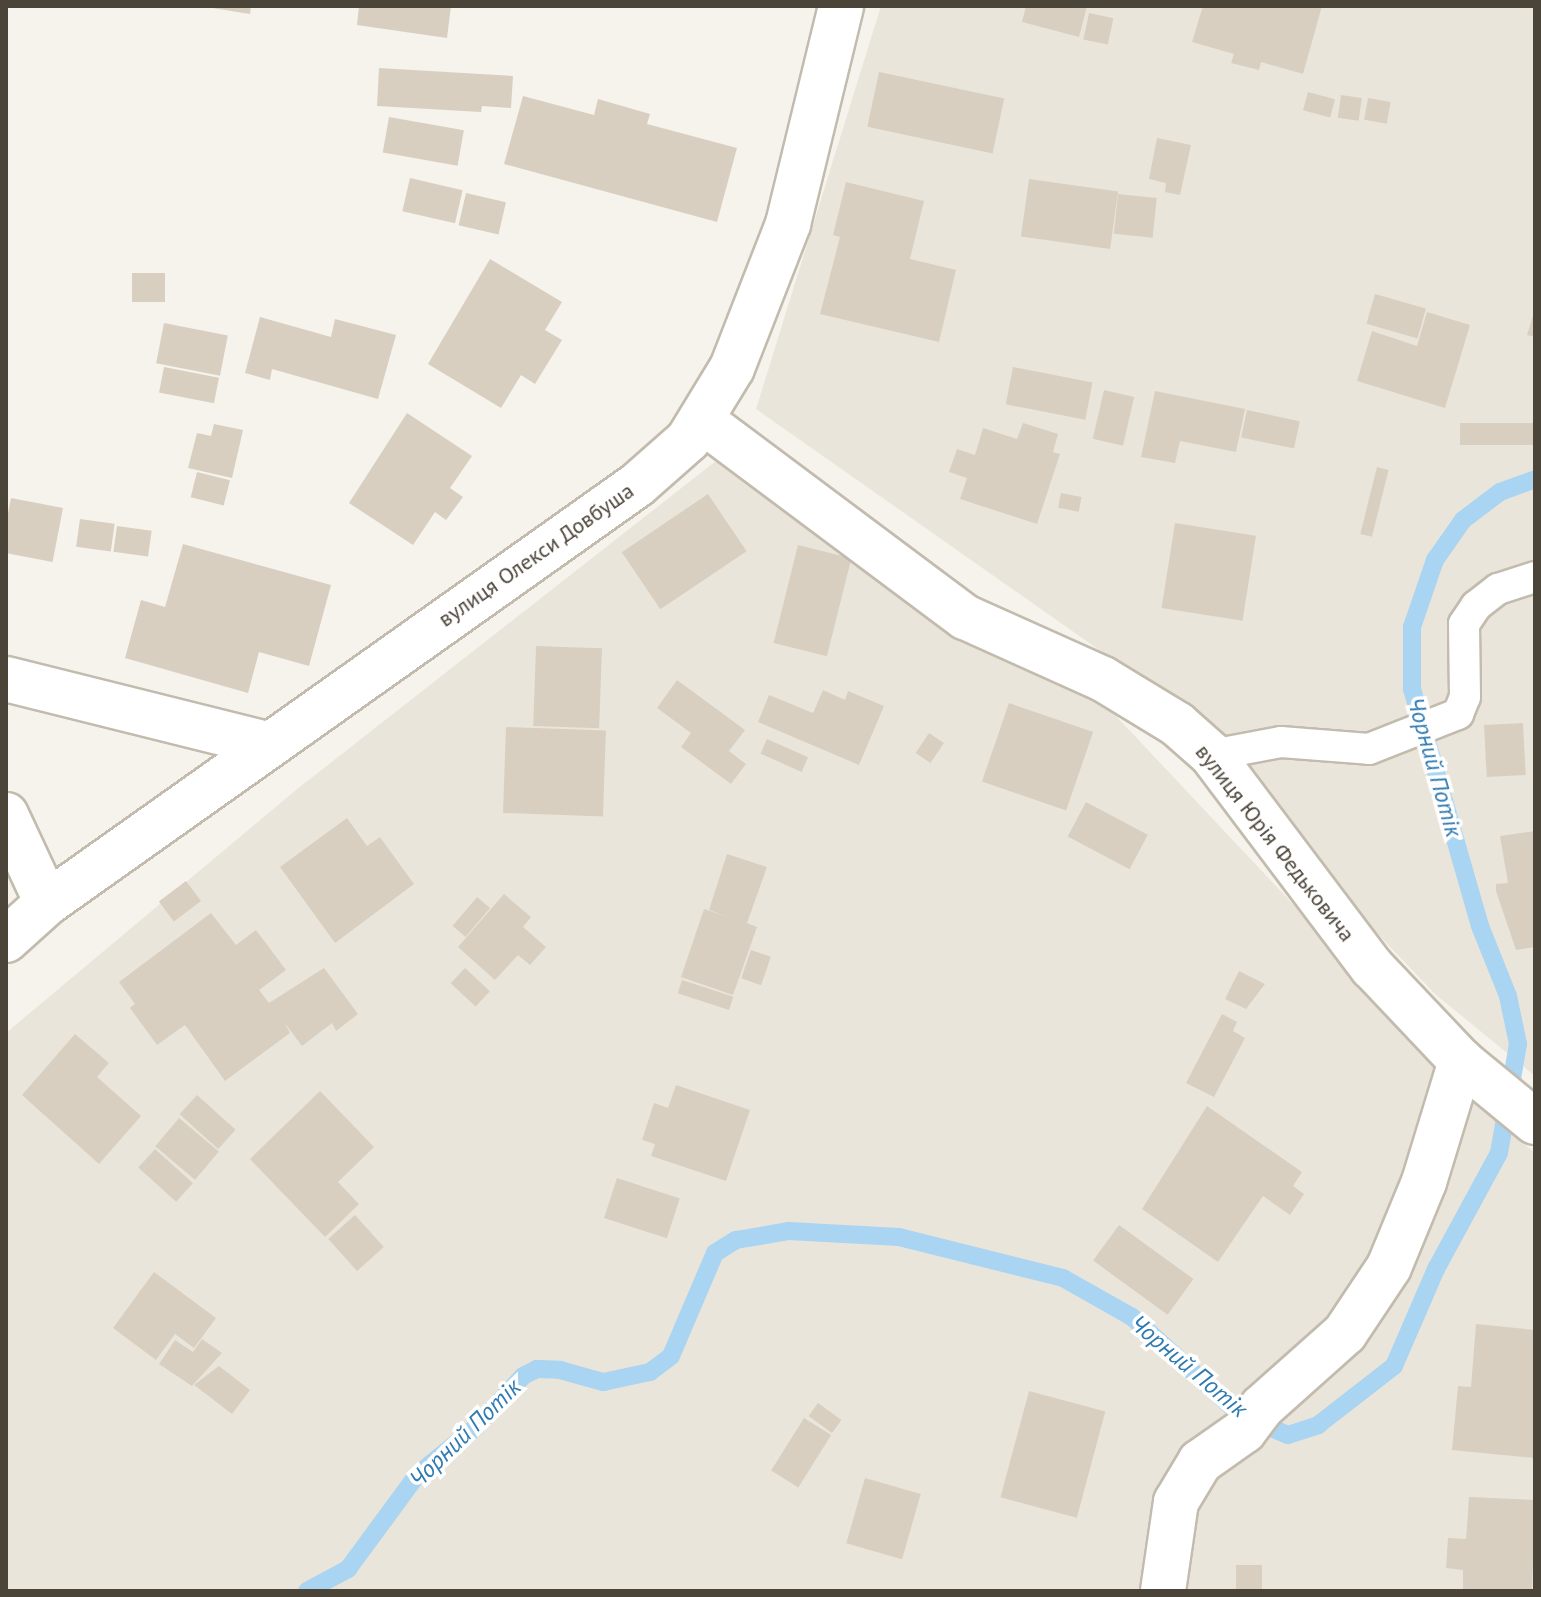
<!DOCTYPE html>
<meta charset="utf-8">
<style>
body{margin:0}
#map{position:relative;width:1541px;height:1597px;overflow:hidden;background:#f6f3ec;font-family:"PT Sans",sans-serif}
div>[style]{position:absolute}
.residential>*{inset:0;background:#eae5da}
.stream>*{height:18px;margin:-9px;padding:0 9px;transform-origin:9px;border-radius:9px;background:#a9d4f2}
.building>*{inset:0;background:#d8cfc1;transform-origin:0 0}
.roads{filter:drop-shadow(2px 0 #c2bbae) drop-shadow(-2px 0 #c2bbae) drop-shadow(0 2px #c2bbae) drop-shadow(0 -2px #c2bbae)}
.lane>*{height:30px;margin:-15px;padding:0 15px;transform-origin:15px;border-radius:15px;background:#fff}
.street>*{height:44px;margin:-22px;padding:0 22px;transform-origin:22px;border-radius:22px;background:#fff}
span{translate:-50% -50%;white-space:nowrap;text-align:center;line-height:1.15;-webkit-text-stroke:7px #fff;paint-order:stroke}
.street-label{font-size:22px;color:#4b4439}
.water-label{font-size:24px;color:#2e7ab2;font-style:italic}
.frame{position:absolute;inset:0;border:8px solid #4b4439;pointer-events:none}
</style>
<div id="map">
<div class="residential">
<i style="clip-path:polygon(881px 6px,1535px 6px,1535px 1076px,1435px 994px,1122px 666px,756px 409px)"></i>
<i style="clip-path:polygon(721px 457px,1116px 716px,1499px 1123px,1535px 1153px,1535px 1591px,6px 1591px,6px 1033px,296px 790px)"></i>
</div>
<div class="stream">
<i style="left:307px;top:1591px;width:47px;rotate:-28.2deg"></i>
<i style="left:348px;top:1569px;width:117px;rotate:-53.7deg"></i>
<i style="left:417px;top:1475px;width:76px;rotate:-39.1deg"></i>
<i style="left:476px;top:1427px;width:69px;rotate:-47.3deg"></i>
<i style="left:523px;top:1376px;width:16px;rotate:-27deg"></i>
<i style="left:537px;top:1369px;width:23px;rotate:2deg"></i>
<i style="left:560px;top:1370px;width:45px;rotate:15.6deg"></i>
<i style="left:603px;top:1382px;width:48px;rotate:-12deg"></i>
<i style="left:650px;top:1372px;width:26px;rotate:-37deg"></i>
<i style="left:671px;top:1356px;width:112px;rotate:-66.9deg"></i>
<i style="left:715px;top:1253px;width:25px;rotate:-32deg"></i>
<i style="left:736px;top:1240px;width:54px;rotate:-9.6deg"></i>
<i style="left:789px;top:1231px;width:110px;rotate:3.1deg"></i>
<i style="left:899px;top:1237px;width:169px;rotate:14deg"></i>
<i style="left:1063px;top:1278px;width:79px;rotate:29.5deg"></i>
<i style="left:1132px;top:1317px;width:147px;rotate:42deg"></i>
<i style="left:1241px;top:1415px;width:51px;rotate:23.1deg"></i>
<i style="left:1288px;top:1435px;width:32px;rotate:-18deg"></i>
<i style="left:1318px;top:1425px;width:96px;rotate:-37.8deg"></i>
<i style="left:1394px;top:1366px;width:106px;rotate:-66.6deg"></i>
<i style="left:1436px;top:1269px;width:132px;rotate:-61.5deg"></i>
<i style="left:1499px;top:1153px;width:111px;rotate:-80.1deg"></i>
<i style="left:1518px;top:1044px;width:49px;rotate:-101.8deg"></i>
<i style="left:1508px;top:996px;width:75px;rotate:-111.8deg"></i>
<i style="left:1480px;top:926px;width:247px;rotate:-106deg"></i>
<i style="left:1412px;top:689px;width:62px;rotate:-90deg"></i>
<i style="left:1412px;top:627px;width:71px;rotate:-71.1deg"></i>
<i style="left:1435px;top:560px;width:49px;rotate:-55deg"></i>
<i style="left:1463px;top:520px;width:46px;rotate:-37.1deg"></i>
<i style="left:1500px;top:492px;width:37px;rotate:-20deg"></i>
</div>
<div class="building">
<i style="clip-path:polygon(200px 6px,251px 6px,250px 14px)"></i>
<i style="clip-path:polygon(359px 6px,451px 6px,447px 38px,357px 25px)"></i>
<i style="clip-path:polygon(1026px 6px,1087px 6px,1079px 37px,1022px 22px)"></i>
<i style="clip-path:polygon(1203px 6px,1322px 6px,1303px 74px,1261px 62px,1259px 70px,1231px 63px,1234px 54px,1192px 42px)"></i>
<i style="left:1089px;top:13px;width:25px;height:27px;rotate:12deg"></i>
<i style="clip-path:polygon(379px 68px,513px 76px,511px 108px,482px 106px,481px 112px,377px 106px)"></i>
<i style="left:879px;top:72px;width:128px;height:56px;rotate:12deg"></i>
<i style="left:1308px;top:92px;width:28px;height:19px;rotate:15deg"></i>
<i style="left:1341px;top:95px;width:21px;height:23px;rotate:8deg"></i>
<i style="clip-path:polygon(523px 96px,594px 115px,598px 99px,650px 114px,647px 124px,737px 148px,717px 222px,504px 164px)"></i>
<i style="left:1368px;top:98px;width:23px;height:22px;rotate:10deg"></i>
<i style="left:389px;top:117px;width:76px;height:36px;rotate:10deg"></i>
<i style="clip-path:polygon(1157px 138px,1191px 145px,1180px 195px,1165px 192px,1166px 183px,1149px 179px)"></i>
<i style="left:410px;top:178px;width:54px;height:34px;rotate:13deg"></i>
<i style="left:1029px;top:179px;width:90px;height:58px;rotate:8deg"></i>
<i style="clip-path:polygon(846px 182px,924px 201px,910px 259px,956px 270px,939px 342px,820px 314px,840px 237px,833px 235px)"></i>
<i style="left:466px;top:193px;width:41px;height:33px;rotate:13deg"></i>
<i style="left:1118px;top:194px;width:39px;height:40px;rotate:6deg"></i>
<i style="clip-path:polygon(490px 259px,562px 302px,545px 330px,562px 340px,535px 384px,521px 375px,501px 408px,428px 364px)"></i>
<i style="left:132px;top:273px;width:33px;height:29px"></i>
<i style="left:1375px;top:294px;width:53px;height:31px;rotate:16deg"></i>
<i style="clip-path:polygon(1535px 309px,1535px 337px,1527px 335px)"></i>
<i style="clip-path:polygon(1427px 312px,1470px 325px,1445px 408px,1357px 381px,1372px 331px,1417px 346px)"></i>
<i style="clip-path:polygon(260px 317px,331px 337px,335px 319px,396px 335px,378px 399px,272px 369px,270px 380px,245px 373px)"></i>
<i style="left:164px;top:323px;width:65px;height:41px;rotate:11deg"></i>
<i style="left:164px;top:367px;width:56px;height:26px;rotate:11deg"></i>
<i style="left:1013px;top:367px;width:81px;height:38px;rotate:11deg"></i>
<i style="left:1104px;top:390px;width:31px;height:50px;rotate:13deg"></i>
<i style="clip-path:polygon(1155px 391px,1245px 409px,1236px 452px,1180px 441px,1175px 463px,1141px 457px)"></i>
<i style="left:1247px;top:410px;width:54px;height:28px;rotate:12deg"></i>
<i style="clip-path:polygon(407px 413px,472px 456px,450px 488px,463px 497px,446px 520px,435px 512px,413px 545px,349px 503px)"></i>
<i style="clip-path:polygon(1023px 423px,1058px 434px,1053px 452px,1060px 454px,1037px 524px,960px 499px,967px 478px,949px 472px,957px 449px,975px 455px,983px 428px,1017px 439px)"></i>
<i style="left:1535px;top:423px;width:22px;height:75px;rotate:90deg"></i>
<i style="clip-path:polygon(214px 424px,243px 430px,232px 478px,188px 468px,197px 433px,211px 436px)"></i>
<i style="left:1377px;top:467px;width:12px;height:69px;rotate:14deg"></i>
<i style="left:197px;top:472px;width:34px;height:26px;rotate:14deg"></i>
<i style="left:1061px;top:493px;width:21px;height:15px;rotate:11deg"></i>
<i style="left:708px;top:494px;width:69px;height:104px;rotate:56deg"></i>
<i style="left:11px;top:498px;width:53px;height:55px;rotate:11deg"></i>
<i style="left:80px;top:519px;width:35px;height:28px;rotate:8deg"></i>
<i style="left:1175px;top:523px;width:82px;height:86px;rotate:9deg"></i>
<i style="left:117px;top:526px;width:35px;height:26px;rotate:8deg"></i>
<i style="clip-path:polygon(183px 544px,331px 585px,309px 666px,259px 652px,248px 693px,125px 658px,141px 600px,165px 607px)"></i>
<i style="left:798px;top:545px;width:55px;height:101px;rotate:14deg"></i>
<i style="left:536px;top:646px;width:66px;height:80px;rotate:2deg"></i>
<i style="clip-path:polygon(677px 680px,745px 730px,729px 751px,746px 764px,731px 784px,681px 747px,691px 733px,657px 708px)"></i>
<i style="clip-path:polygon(823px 690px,845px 700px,848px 691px,884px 706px,859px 765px,758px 722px,769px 695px,813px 713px)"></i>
<i style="left:1009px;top:703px;width:89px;height:83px;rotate:19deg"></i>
<i style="left:1523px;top:723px;width:52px;height:39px;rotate:87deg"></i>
<i style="left:506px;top:727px;width:100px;height:86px;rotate:2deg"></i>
<i style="left:929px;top:733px;width:18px;height:24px;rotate:34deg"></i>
<i style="left:767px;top:739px;width:45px;height:16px;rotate:24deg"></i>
<i style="left:1086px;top:802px;width:70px;height:39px;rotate:28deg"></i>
<i style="clip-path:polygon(347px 818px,367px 846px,380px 837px,414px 884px,335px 943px,280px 867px)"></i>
<i style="clip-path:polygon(1535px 831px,1535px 947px,1516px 950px,1496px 891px,1496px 884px,1508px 883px,1500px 836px)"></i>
<i style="clip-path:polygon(727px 854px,767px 867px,747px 923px,757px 927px,733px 995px,681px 977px,704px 909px,731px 918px,709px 910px)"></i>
<i style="left:186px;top:881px;width:25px;height:34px;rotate:53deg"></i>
<i style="clip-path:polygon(504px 894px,531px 917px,523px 927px,546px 947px,530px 965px,518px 955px,495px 980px,458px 947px)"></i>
<i style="left:477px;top:897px;width:17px;height:38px;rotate:40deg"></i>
<i style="clip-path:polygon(211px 913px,236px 945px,256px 930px,286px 970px,259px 990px,269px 1003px,324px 968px,358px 1014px,336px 1031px,332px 1023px,302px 1046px,284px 1022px,290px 1033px,225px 1081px,185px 1025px,157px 1045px,130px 1008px,135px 1004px,119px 982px)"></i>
<i style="left:751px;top:950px;width:21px;height:30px;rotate:19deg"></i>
<i style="left:465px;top:968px;width:34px;height:21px;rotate:43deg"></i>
<i style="clip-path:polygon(1239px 971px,1265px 984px,1246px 1009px,1225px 999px)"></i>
<i style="left:682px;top:980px;width:54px;height:14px;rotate:18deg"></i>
<i style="clip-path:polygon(1222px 1014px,1237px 1022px,1233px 1031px,1245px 1038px,1214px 1097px,1186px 1083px)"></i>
<i style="clip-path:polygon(75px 1034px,109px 1063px,97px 1077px,141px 1116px,99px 1164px,22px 1095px)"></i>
<i style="clip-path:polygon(676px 1085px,750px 1110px,726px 1181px,651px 1156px,655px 1144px,642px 1140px,654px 1103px,668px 1108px)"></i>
<i style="clip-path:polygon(320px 1091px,374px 1147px,338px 1182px,359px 1204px,325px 1237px,250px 1159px)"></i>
<i style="left:197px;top:1095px;width:52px;height:26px;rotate:42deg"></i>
<i style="clip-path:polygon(1207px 1106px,1302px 1172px,1293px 1186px,1304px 1194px,1290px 1215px,1263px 1196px,1218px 1262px,1142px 1209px)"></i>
<i style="left:179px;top:1118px;width:52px;height:37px;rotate:40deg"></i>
<i style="left:155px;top:1149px;width:51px;height:25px;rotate:42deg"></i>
<i style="left:617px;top:1178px;width:66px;height:42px;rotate:18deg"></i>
<i style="left:355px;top:1215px;width:43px;height:36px;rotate:48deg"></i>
<i style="left:1119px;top:1225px;width:92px;height:44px;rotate:36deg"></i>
<i style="clip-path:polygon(154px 1272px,216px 1318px,194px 1348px,175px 1334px,156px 1360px,113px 1328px)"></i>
<i style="clip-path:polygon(1476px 1324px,1535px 1330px,1535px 1458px,1452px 1450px,1458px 1386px,1471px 1387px)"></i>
<i style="clip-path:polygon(202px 1339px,222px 1353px,192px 1386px,159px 1364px,175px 1340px,193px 1352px)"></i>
<i style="clip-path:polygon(219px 1366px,250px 1390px,232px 1414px,194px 1385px)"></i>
<i style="left:1029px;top:1391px;width:79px;height:110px;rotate:15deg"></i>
<i style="left:818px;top:1403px;width:29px;height:16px;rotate:36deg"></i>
<i style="left:804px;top:1418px;width:32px;height:62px;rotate:32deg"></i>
<i style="left:865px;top:1478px;width:58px;height:68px;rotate:16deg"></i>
<i style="clip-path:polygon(1469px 1497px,1535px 1500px,1532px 1591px,1463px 1591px,1463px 1570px,1446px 1568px,1448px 1538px,1466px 1539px)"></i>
<i style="left:1236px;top:1565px;width:26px;height:26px"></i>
</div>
<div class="roads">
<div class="lane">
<i style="left:1212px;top:755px;width:70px;rotate:-10.7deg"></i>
<i style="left:1281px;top:742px;width:88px;rotate:4.5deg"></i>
<i style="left:1369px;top:749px;width:96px;rotate:-21.5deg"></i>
<i style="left:1458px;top:714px;width:18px;rotate:-68deg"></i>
<i style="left:1465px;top:697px;width:73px;rotate:-90.8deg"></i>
<i style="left:1464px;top:624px;width:22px;rotate:-56deg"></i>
<i style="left:1476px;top:606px;width:28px;rotate:-38deg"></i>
<i style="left:1498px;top:589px;width:39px;rotate:-18deg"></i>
</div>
<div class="street">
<i style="left:704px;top:422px;width:326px;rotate:36.8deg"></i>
<i style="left:965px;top:617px;width:151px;rotate:24.2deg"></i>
<i style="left:1103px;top:679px;width:87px;rotate:31.3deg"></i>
<i style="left:1177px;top:724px;width:47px;rotate:41.5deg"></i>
<i style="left:1212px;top:755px;width:266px;rotate:53deg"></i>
<i style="left:1372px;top:967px;width:129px;rotate:46.6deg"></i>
<i style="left:1461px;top:1061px;width:96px;rotate:39.5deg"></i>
<i style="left:6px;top:679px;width:269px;rotate:14deg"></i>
<i style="left:6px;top:815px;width:97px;rotate:65deg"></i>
<i style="left:6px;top:940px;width:55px;rotate:-42.1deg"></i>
<i style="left:47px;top:903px;width:723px;rotate:-35.32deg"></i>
<i style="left:637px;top:485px;width:68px;rotate:-41.4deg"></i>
<i style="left:688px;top:440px;width:84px;rotate:-58.6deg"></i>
<i style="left:732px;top:368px;width:155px;rotate:-68.7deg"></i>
<i style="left:788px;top:224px;width:224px;rotate:-76.3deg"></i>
<i style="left:1163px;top:1591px;width:90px;rotate:-81.7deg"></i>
<i style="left:1176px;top:1502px;width:47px;rotate:-59deg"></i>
<i style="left:1200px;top:1462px;width:54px;rotate:-35.2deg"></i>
<i style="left:1244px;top:1431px;width:30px;rotate:-53deg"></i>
<i style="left:1262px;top:1407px;width:111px;rotate:-41.7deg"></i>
<i style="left:1345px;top:1333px;width:79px;rotate:-56.3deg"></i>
<i style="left:1389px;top:1267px;width:92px;rotate:-67.6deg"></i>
<i style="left:1424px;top:1182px;width:127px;rotate:-73deg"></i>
</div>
</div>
<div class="street-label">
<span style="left:536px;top:555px;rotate:-35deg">вулиця Олекси Довбуша</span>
<span style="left:1275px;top:843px;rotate:52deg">вулиця Юрія Федьковича</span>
</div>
<div class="water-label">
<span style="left:1435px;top:767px;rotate:74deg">Чорний Потік</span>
<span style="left:1189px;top:1366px;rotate:40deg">Чорний Потік</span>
<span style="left:465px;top:1433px;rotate:-44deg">Чорний Потік</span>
</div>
<div class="frame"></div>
</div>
